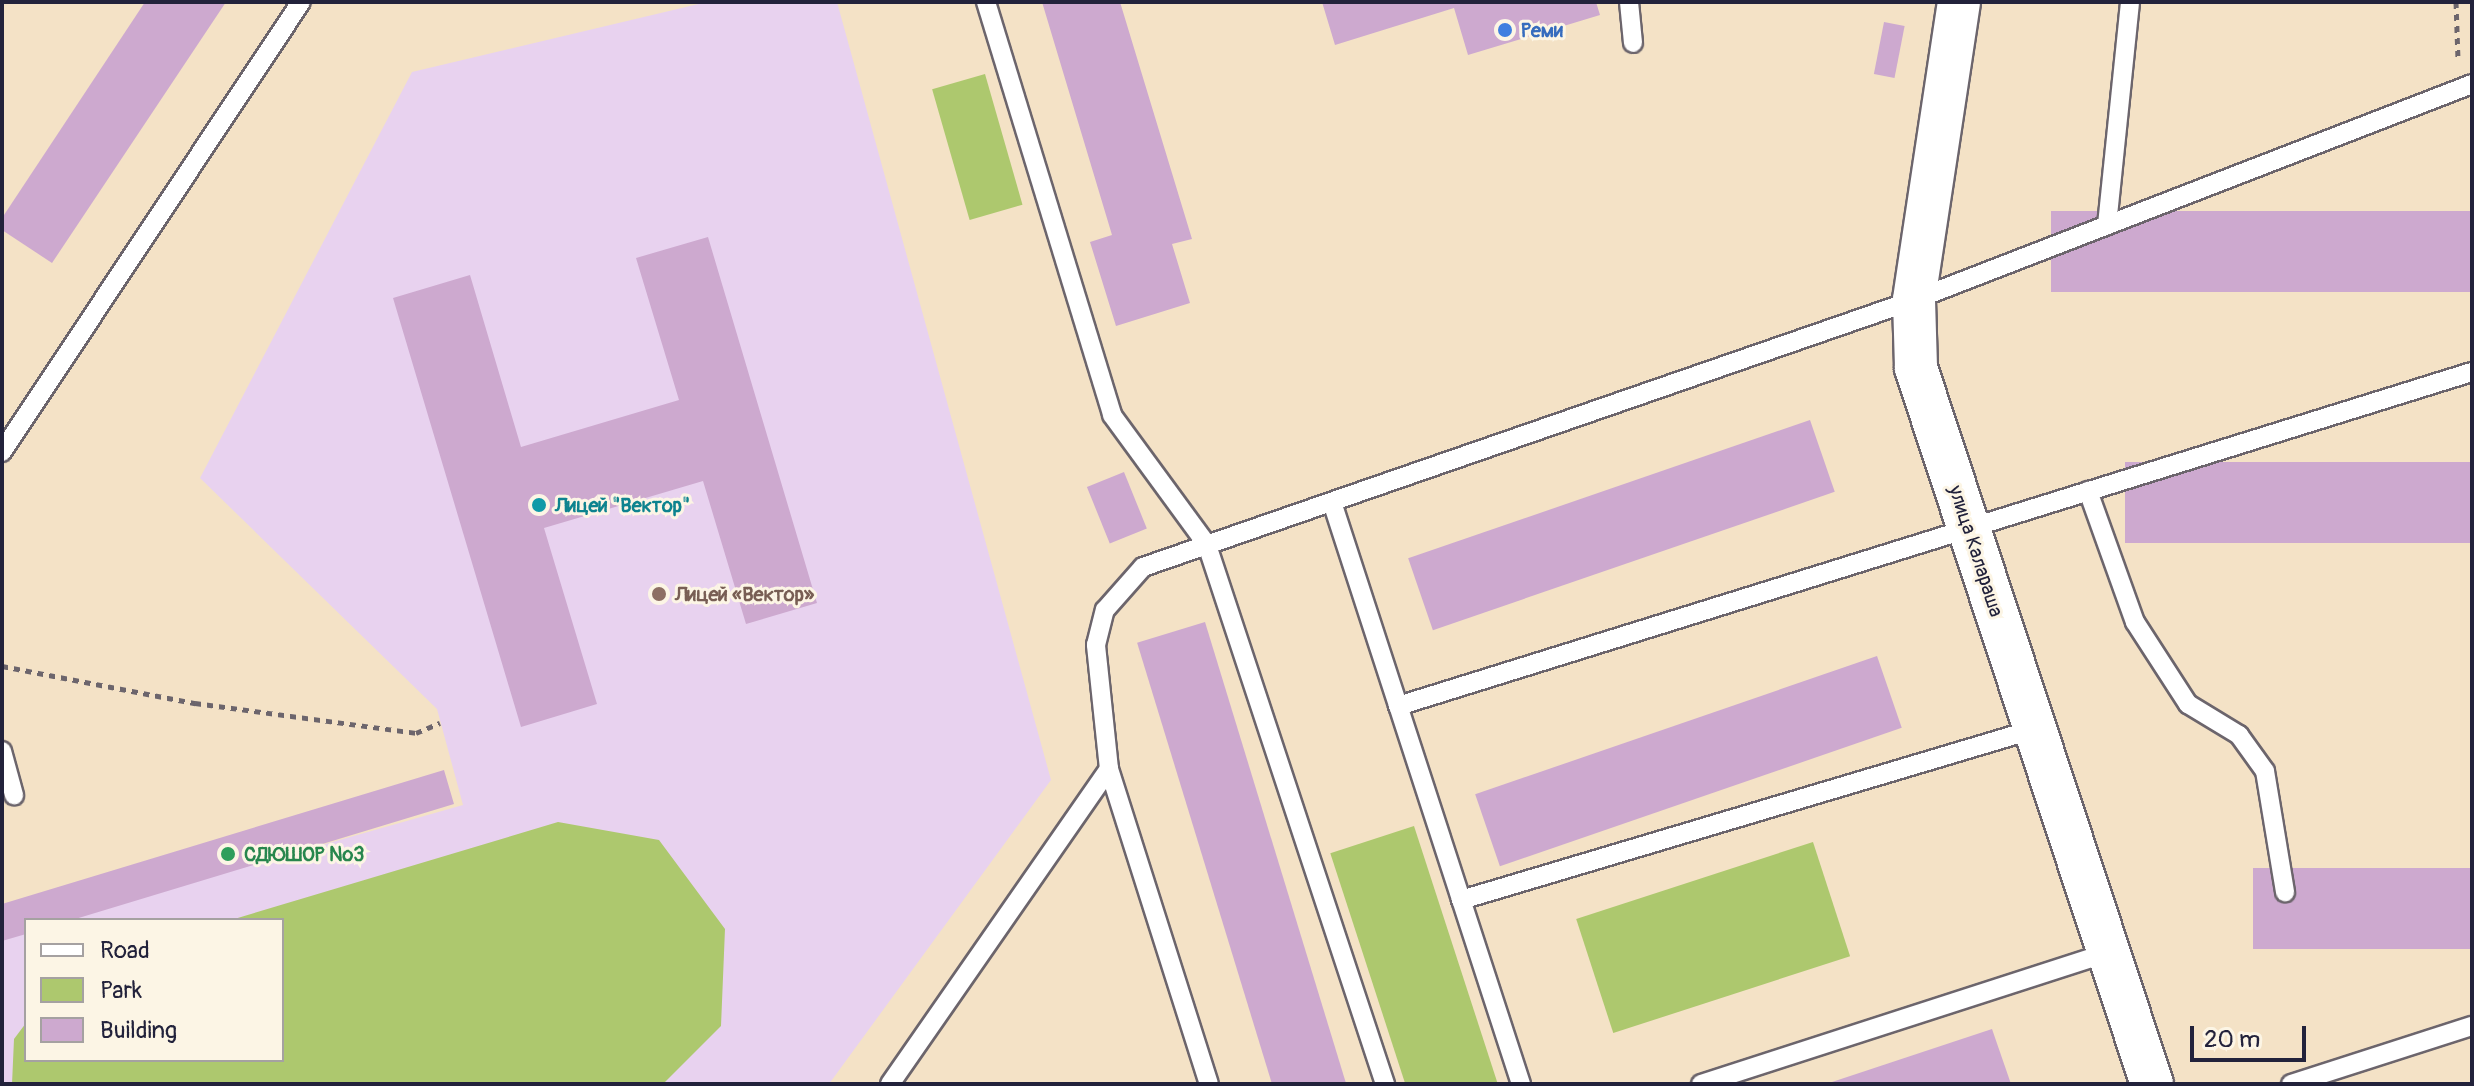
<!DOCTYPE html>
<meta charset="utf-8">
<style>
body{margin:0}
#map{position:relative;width:2474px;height:1086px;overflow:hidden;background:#f4e2c6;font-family:Pangolin,sans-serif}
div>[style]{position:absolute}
.built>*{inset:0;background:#e8d2ef}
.green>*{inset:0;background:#adc86e;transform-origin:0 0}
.building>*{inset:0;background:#cda9cf;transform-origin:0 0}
.path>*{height:5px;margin-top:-2.5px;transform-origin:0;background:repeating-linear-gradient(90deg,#6c656c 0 6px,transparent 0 12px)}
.roads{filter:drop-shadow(2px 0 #6c656c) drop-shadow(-2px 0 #6c656c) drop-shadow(0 2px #6c656c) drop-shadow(0 -2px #6c656c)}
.service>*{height:18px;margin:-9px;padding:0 9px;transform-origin:9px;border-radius:9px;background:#fff}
.tertiary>*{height:42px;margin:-21px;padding:0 21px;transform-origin:21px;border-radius:21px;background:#fff}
.dots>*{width:22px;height:22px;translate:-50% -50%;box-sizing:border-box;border:4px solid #fcf5e5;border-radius:50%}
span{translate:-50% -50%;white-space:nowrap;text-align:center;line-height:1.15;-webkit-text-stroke:6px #fcf5e5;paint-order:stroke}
.shop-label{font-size:20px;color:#366cbe;font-weight:700}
.left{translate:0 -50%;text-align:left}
.culture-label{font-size:20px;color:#0d838f;font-weight:700}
.street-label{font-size:20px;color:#22223b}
.education-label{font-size:20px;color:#785e54;font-weight:700}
.leisure-label{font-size:20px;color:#27864d;font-weight:700}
.frame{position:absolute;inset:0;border:4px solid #22223b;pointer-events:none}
.legend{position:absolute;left:24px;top:918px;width:260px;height:144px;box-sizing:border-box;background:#fcf5e5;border:2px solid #a5a1a1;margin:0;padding:10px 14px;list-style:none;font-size:24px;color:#22223b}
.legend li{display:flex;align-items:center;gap:16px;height:40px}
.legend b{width:40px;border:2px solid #a5a1a1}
.scale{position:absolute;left:2190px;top:1026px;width:116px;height:36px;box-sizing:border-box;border:4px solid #22223b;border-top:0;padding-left:10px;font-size:24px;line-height:28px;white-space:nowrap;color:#22223b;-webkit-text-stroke:6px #fcf5e5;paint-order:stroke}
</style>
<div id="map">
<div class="built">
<i style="clip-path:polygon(707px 2px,837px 2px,1051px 780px,829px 1084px,2px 1084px,2px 936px,26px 929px,26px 1060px,282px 1060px,282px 920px,58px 920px,463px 805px,437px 709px,200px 478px,412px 72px)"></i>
</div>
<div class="green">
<i style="left:985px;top:74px;width:136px;height:55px;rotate:74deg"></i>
<i style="clip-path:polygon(558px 822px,659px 840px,725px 929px,721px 1026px,663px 1084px,12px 1084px,14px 1039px,26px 1023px,26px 1060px,282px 1060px,282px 920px,231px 920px)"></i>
<i style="left:1414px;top:826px;width:272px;height:88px;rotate:72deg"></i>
<i style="left:1813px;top:842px;width:120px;height:249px;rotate:72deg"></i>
</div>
<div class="building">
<i style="clip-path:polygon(145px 2px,226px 2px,52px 263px,2px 230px,2px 218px)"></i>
<i style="clip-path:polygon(1042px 2px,1120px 2px,1192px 239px,1172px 244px,1190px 303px,1116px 326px,1090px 242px,1112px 235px)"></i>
<i style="clip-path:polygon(1322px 2px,1596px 2px,1600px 15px,1468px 55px,1454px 8px,1335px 45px)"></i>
<i style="left:1884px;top:22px;width:21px;height:53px;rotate:11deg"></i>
<i style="left:2472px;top:211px;width:81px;height:421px;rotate:90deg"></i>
<i style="clip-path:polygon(708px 237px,817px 603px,746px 624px,703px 481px,544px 528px,597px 704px,521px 727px,393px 298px,470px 275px,521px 447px,679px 400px,636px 258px)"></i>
<i style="left:1810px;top:420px;width:76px;height:425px;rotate:71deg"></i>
<i style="left:2472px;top:462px;width:81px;height:347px;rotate:90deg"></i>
<i style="left:1124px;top:472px;width:61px;height:40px;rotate:68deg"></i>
<i style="left:1205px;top:622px;width:483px;height:71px;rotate:73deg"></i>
<i style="left:1877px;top:656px;width:76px;height:425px;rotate:71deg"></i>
<i style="clip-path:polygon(444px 770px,454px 804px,72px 920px,26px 920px,26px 934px,2px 941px,2px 904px)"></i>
<i style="left:2472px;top:868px;width:81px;height:219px;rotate:90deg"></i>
<i style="clip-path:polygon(1992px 1029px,2011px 1084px,1829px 1084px,1829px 1083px)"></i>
</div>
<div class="path">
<i style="left:2456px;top:2px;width:56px;rotate:88deg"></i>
<i style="left:2px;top:666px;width:197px;rotate:10.9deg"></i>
<i style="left:195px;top:703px;width:223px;rotate:7.7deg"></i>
<i style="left:416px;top:733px;width:26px;rotate:-23deg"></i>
</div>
<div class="roads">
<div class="service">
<i style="left:986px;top:2px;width:432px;rotate:73deg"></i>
<i style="left:1112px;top:415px;width:161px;rotate:53.8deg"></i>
<i style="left:1207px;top:545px;width:568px;rotate:71.72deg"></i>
<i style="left:1629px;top:2px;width:41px;rotate:84.4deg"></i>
<i style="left:2107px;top:225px;width:224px;rotate:-84.1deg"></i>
<i style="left:2px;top:452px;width:540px;rotate:-56.4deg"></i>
<i style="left:2088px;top:491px;width:139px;rotate:70.3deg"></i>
<i style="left:2135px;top:622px;width:98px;rotate:57.1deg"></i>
<i style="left:2188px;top:704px;width:60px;rotate:31.3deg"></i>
<i style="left:2239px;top:735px;width:44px;rotate:54.2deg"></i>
<i style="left:2265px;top:771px;width:123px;rotate:80.6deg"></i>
<i style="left:1332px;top:502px;width:612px;rotate:72.01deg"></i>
<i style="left:1398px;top:706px;width:1125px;rotate:-17.28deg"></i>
<i style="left:2px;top:751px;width:46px;rotate:74.7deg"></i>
<i style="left:1109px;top:769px;width:330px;rotate:72.4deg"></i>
<i style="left:1461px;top:900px;width:599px;rotate:-16.59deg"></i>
<i style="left:890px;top:1084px;width:384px;rotate:-55.2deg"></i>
<i style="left:1109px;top:769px;width:125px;rotate:-96deg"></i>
<i style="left:1096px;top:645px;width:36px;rotate:-76deg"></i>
<i style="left:1105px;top:610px;width:57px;rotate:-48.5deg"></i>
<i style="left:1143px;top:567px;width:816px;rotate:-19.1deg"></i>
<i style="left:1914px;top:300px;width:598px;rotate:-21.16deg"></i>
<i style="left:1701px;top:1084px;width:429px;rotate:-17.9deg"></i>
<i style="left:2291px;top:1084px;width:190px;rotate:-17.8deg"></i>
</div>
<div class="tertiary">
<i style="left:1959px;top:2px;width:301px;rotate:98.6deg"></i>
<i style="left:1914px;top:300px;width:68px;rotate:88.3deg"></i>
<i style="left:1916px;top:368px;width:754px;rotate:71.76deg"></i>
</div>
</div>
<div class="dots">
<i style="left:1505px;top:30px;background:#3f7fe0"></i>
<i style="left:539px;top:505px;background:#0f9aa8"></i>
<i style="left:659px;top:594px;background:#8d6e63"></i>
<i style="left:228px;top:854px;background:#2e9e5b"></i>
</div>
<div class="shop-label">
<span class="left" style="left:1521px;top:30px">Реми</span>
</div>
<div class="culture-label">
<span class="left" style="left:555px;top:505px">Лицей "Вектор"</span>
</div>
<div class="street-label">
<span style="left:1976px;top:551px;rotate:72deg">улица Калараша</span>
</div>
<div class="education-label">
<span class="left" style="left:675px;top:594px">Лицей «Вектор»</span>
</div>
<div class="leisure-label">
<span class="left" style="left:244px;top:854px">СДЮШОР №3</span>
</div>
<div class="frame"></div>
<ul class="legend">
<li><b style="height:10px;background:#fff"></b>Road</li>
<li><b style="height:22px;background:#adc86e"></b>Park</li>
<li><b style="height:22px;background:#cda9cf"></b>Building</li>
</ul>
<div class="scale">20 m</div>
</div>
